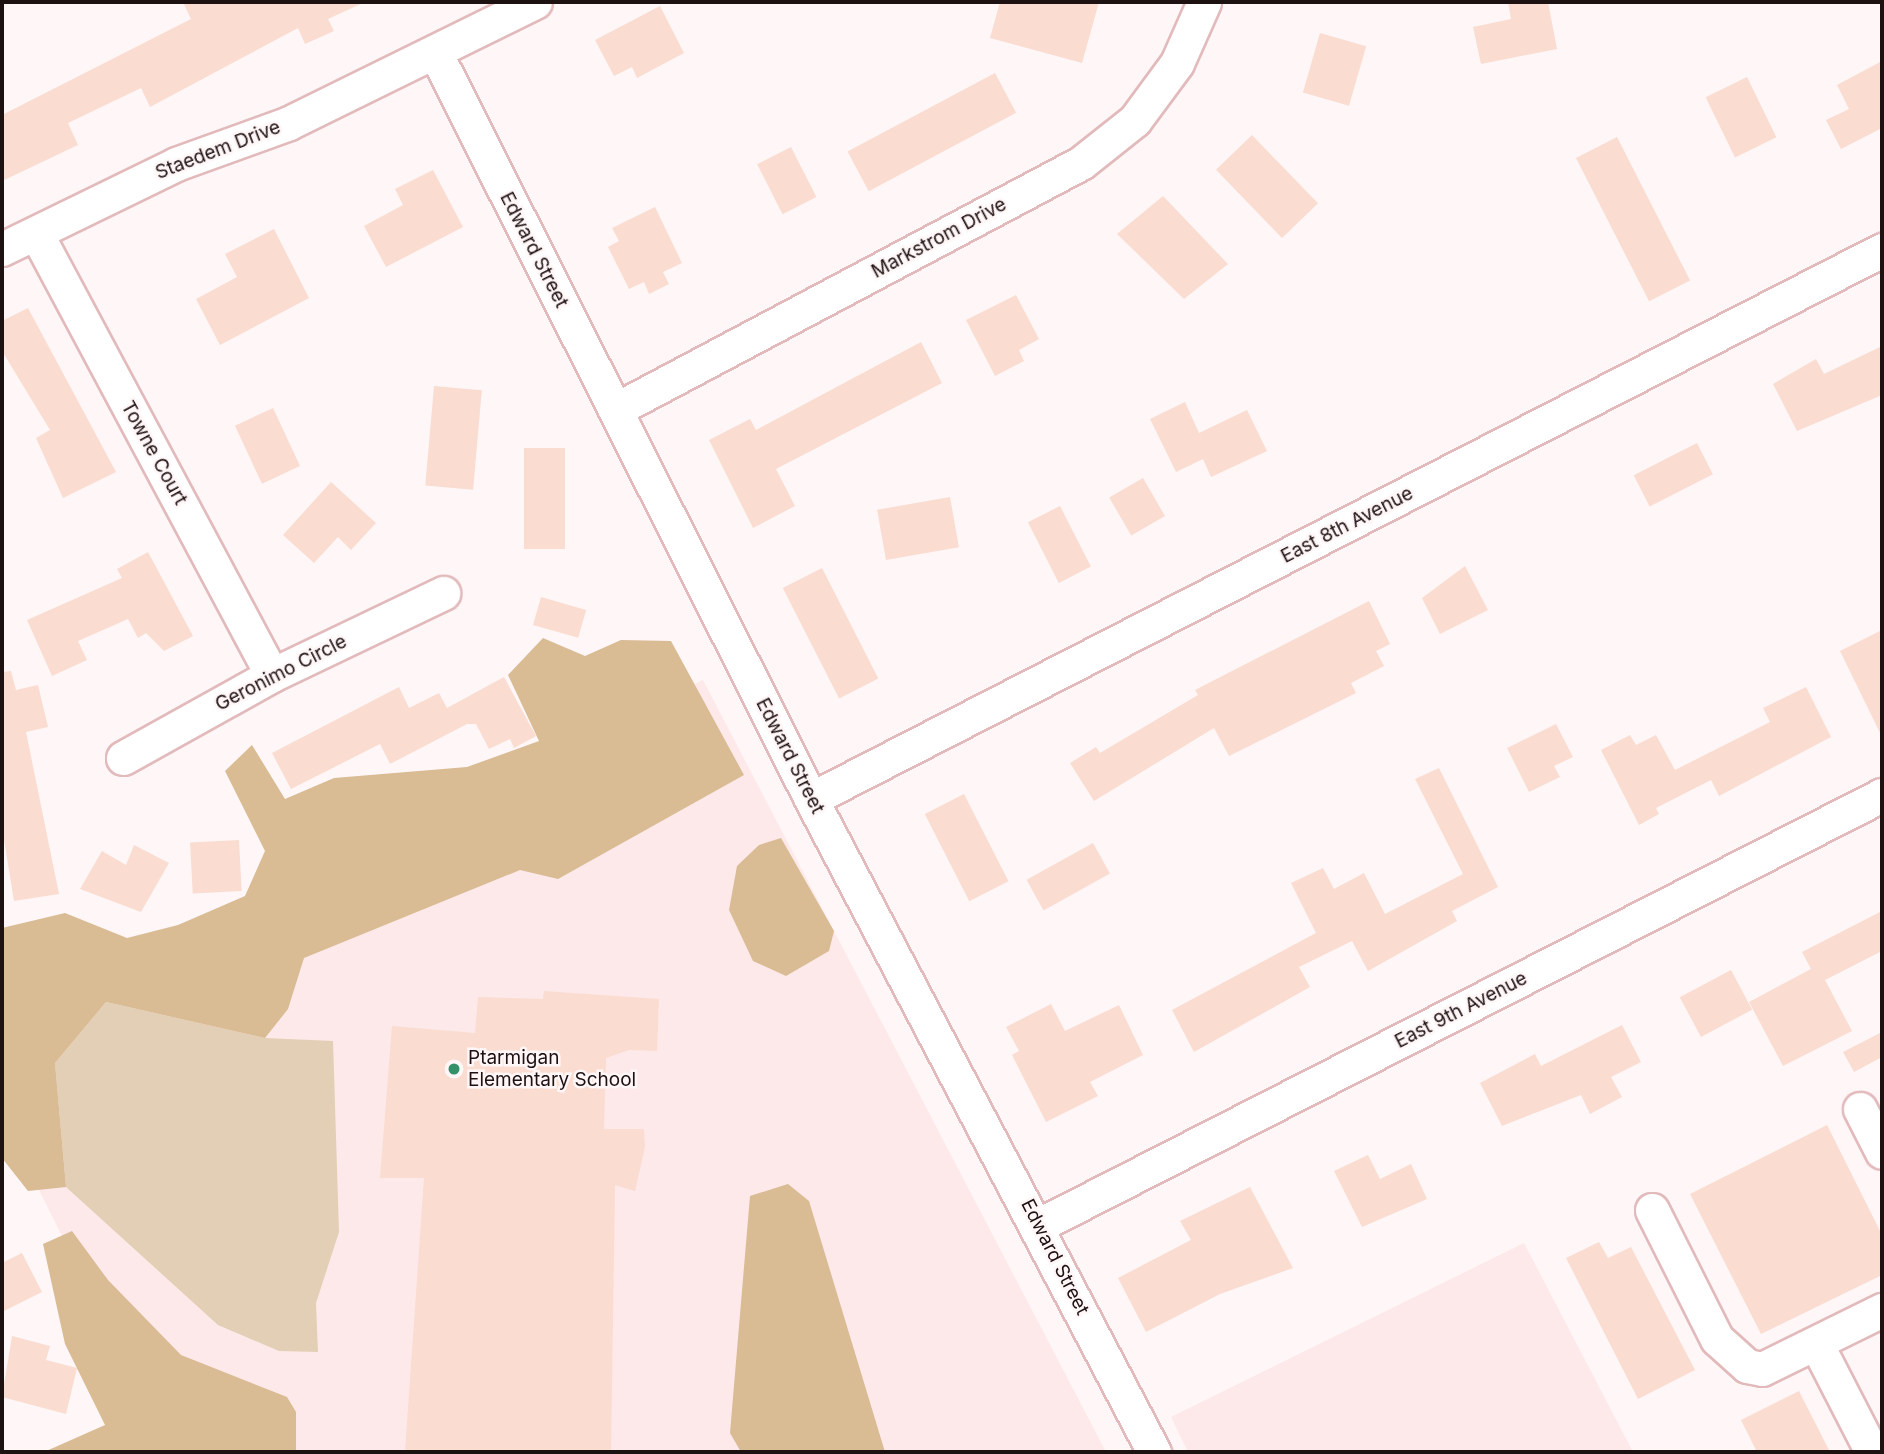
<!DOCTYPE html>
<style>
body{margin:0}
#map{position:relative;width:1884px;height:1454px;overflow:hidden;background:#fff6f7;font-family:Inter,sans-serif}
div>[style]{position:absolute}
.built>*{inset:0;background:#fde9e9}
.green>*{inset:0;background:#e3cfb5}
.forest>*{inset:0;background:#d9bb94}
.building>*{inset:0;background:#fadcd0;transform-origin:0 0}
.roads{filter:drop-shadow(2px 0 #e2babc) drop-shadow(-2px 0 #e2babc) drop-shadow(0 2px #e2babc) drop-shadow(0 -2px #e2babc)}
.minor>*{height:33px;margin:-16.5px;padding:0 16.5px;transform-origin:16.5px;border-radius:16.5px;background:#fff}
.dots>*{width:19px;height:19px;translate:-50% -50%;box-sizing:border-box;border:4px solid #fff6f7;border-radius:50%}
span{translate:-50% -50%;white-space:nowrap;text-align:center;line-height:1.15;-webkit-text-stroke:5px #fff6f7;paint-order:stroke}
.street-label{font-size:19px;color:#1e1112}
.poi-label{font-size:19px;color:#1e1112}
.left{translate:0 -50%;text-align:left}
.frame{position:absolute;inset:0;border:4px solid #1e1112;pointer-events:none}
</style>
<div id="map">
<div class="built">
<i style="clip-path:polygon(703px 680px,1106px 1452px,170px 1452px,2px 1116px,2px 1021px)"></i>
<i style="clip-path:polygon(1524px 1243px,1633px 1452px,1188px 1452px,1171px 1417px)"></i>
</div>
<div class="green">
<i style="clip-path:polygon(106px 1002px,265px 1038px,333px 1041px,339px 1232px,316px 1303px,318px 1352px,279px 1351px,218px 1325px,66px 1187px,55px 1063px)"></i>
</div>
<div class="forest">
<i style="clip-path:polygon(543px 638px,585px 656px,621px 640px,671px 641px,744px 775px,558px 879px,520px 870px,304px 958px,288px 1009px,265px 1038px,106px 1002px,55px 1063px,66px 1187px,28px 1191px,2px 1158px,2px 928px,65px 913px,127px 938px,178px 925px,245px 896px,265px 851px,225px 771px,252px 745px,285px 799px,334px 778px,467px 767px,539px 741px,508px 675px)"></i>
<i style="clip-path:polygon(781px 838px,834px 931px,829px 951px,786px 976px,753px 961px,729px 910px,737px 866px,759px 845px)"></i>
<i style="clip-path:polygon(788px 1184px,809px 1201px,885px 1452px,741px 1452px,730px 1433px,750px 1196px)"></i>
<i style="clip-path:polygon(72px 1231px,108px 1280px,181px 1355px,287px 1397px,296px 1412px,296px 1452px,44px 1452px,105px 1425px,65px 1344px,43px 1244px)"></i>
</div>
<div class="building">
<i style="clip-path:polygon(183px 2px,365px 2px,328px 19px,334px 31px,305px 44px,298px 28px,150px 107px,141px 88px,68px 123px,78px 145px,2px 181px,2px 115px,191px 19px)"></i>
<i style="clip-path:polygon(1000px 2px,1099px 2px,1082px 63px,990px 38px)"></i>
<i style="clip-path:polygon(1508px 2px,1548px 2px,1557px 49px,1481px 64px,1473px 27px,1511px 19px)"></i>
<i style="clip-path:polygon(660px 6px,684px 53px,637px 78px,632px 67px,614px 76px,595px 40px)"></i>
<i style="left:1320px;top:33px;width:48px;height:62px;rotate:16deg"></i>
<i style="clip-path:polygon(1882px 61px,1882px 128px,1841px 149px,1826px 120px,1849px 109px,1837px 85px)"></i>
<i style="left:995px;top:73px;width:45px;height:167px;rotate:62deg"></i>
<i style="left:1747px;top:77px;width:67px;height:46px;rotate:64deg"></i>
<i style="left:1252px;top:135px;width:95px;height:50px;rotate:46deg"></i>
<i style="left:1617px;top:137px;width:161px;height:46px;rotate:63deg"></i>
<i style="left:791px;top:147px;width:56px;height:38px;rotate:63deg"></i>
<i style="clip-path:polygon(433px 170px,463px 227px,386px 267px,364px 226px,403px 205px,395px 189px)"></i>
<i style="clip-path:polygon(1163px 196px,1228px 264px,1184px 299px,1117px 234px)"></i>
<i style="clip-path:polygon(655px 207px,682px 263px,663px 272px,669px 284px,649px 294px,644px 282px,629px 289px,608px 247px,619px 241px,612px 228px)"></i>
<i style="clip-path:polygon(274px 229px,309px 298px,220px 345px,196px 299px,237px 277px,225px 254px)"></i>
<i style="clip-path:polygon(1016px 295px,1039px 339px,1019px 350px,1024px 361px,995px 376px,966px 320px)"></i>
<i style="clip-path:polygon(28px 308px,116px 472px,63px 498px,36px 438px,50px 430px,2px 351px,2px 321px)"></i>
<i style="clip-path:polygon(921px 342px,942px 383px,776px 469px,795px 506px,753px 528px,709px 440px,750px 419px,756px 430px)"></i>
<i style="clip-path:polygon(1882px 346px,1882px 395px,1797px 431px,1773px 384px,1816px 359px,1824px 374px)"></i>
<i style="left:434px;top:386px;width:48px;height:100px;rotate:5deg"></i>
<i style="clip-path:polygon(1185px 402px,1199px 433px,1247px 410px,1267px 451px,1211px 477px,1203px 459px,1176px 472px,1150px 419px)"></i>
<i style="left:273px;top:408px;width:64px;height:42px;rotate:65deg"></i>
<i style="left:1697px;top:443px;width:35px;height:71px;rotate:63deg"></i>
<i style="left:524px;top:448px;width:41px;height:101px"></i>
<i style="left:1143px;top:478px;width:44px;height:39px;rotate:60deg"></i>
<i style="clip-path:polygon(331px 482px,376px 523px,351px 550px,338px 537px,314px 563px,283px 535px)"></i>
<i style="left:950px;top:497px;width:51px;height:74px;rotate:80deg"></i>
<i style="left:1060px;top:506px;width:68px;height:36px;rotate:63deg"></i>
<i style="clip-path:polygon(148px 552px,193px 636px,164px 651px,146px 633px,138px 638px,128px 619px,78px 641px,87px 660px,52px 676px,27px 620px,122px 578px,117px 569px)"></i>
<i style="clip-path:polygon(1465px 566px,1488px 610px,1440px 634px,1422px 598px)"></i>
<i style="left:822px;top:568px;width:124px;height:44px;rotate:63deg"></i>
<i style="left:541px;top:597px;width:47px;height:29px;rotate:16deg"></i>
<i style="clip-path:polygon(1369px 601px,1390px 644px,1376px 651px,1384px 666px,1351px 683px,1356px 693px,1229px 756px,1214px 728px,1094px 801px,1070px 763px,1096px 747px,1100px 753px,1198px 695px,1195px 690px)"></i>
<i style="clip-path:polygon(1882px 630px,1882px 737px,1840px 651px)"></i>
<i style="clip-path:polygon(11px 671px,16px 690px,38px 685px,48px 727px,26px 732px,59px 894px,14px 901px,2px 827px,2px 672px)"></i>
<i style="clip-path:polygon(504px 677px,536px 736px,514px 748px,510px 739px,489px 749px,476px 724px,467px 724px,390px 764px,380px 744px,291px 789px,272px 753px,399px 687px,409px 708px,439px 693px,447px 708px)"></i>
<i style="clip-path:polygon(1806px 687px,1831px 737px,1719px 796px,1711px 780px,1656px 808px,1659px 814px,1639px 825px,1601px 750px,1630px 735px,1636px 745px,1656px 735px,1675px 770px,1770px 722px,1763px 708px)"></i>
<i style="clip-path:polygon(1556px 724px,1573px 757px,1554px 766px,1560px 777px,1529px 792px,1507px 748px)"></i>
<i style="clip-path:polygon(1439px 768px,1498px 887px,1452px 911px,1457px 921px,1368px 971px,1352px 941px,1299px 967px,1310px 987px,1194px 1052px,1172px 1010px,1316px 933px,1291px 883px,1323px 868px,1334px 889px,1364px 873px,1385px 914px,1463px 874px,1415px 779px)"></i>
<i style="left:964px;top:794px;width:98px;height:44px;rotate:63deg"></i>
<i style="left:239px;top:840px;width:51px;height:49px;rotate:87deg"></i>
<i style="left:1093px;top:843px;width:35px;height:76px;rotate:61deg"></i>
<i style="clip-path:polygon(134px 845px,169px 863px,141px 912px,80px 889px,102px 851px,126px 865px)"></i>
<i style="clip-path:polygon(1882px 911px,1882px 951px,1825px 980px,1852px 1031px,1783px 1066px,1749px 1002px,1811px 969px,1802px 952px)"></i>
<i style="left:1731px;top:970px;width:45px;height:58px;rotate:62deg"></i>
<i style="clip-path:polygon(544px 991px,659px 999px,657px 1051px,629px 1050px,606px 1058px,604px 1129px,644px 1129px,645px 1147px,635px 1191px,615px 1185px,611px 1452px,405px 1452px,424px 1178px,380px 1178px,392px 1026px,475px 1033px,478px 997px,543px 999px)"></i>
<i style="clip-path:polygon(1051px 1004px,1065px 1031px,1119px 1005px,1143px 1055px,1090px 1082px,1098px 1096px,1046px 1122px,1012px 1055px,1019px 1051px,1006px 1027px)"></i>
<i style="clip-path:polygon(1622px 1025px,1641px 1062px,1611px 1077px,1622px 1097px,1590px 1114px,1581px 1095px,1502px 1126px,1480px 1083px,1535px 1054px,1541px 1066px)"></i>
<i style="clip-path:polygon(1882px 1032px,1882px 1057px,1854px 1072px,1843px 1052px)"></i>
<i style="clip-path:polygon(1827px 1125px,1882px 1235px,1882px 1275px,1761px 1334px,1690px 1194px)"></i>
<i style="clip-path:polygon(1368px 1155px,1380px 1179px,1411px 1164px,1427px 1199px,1362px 1227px,1334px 1171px)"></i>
<i style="clip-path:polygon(1250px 1187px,1293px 1268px,1220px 1294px,1146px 1332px,1118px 1278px,1191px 1240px,1180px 1221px)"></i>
<i style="clip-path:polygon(1599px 1242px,1608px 1258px,1631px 1247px,1695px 1370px,1638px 1399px,1566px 1258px)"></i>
<i style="clip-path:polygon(22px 1253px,42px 1292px,2px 1312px,2px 1263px)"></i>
<i style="clip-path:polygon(12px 1336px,50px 1346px,46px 1360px,77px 1368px,66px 1414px,2px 1397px)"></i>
<i style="clip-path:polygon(1799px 1391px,1830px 1452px,1757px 1452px,1741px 1420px)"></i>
</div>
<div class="roads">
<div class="minor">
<i style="left:436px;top:54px;width:834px;rotate:63.28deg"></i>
<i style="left:811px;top:799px;width:738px;rotate:62.29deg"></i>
<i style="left:36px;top:233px;width:501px;rotate:61.9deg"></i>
<i style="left:2px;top:249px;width:194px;rotate:-26deg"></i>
<i style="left:176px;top:164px;width:120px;rotate:-19.9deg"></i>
<i style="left:289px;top:123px;width:274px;rotate:-26.2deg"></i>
<i style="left:615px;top:410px;width:527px;rotate:-27.93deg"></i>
<i style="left:1081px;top:163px;width:69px;rotate:-38.5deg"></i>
<i style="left:1135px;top:120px;width:71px;rotate:-53.6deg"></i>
<i style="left:1177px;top:63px;width:67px;rotate:-66.1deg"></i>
<i style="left:123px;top:758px;width:171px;rotate:-29.1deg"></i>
<i style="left:272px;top:675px;width:190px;rotate:-25.6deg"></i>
<i style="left:811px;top:799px;width:1204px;rotate:-27.14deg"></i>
<i style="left:1860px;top:1109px;width:48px;rotate:62.9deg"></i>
<i style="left:1652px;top:1210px;width:144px;rotate:63.3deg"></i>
<i style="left:1717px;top:1339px;width:40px;rotate:42deg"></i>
<i style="left:1747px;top:1366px;width:15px;rotate:11deg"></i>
<i style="left:1762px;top:1369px;width:134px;rotate:-26.2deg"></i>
<i style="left:1039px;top:1225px;width:946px;rotate:-27.03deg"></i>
<i style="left:1817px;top:1345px;width:120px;rotate:62.8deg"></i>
</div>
</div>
<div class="dots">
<i style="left:454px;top:1069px;background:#339169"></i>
</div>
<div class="street-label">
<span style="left:218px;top:150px;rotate:-21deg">Staedem Drive</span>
<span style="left:939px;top:238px;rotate:-28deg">Markstrom Drive</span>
<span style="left:534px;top:250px;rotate:63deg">Edward Street</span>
<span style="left:154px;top:453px;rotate:61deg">Towne Court</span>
<span style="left:1347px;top:525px;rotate:-27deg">East 8th Avenue</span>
<span style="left:281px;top:673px;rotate:-27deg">Geronimo Circle</span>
<span style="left:790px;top:756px;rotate:63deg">Edward Street</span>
<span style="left:1461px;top:1010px;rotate:-27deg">East 9th Avenue</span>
<span style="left:1055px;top:1257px;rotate:63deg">Edward Street</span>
</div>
<div class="poi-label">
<span class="left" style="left:468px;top:1069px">Ptarmigan<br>Elementary School</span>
</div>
<div class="frame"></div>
</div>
